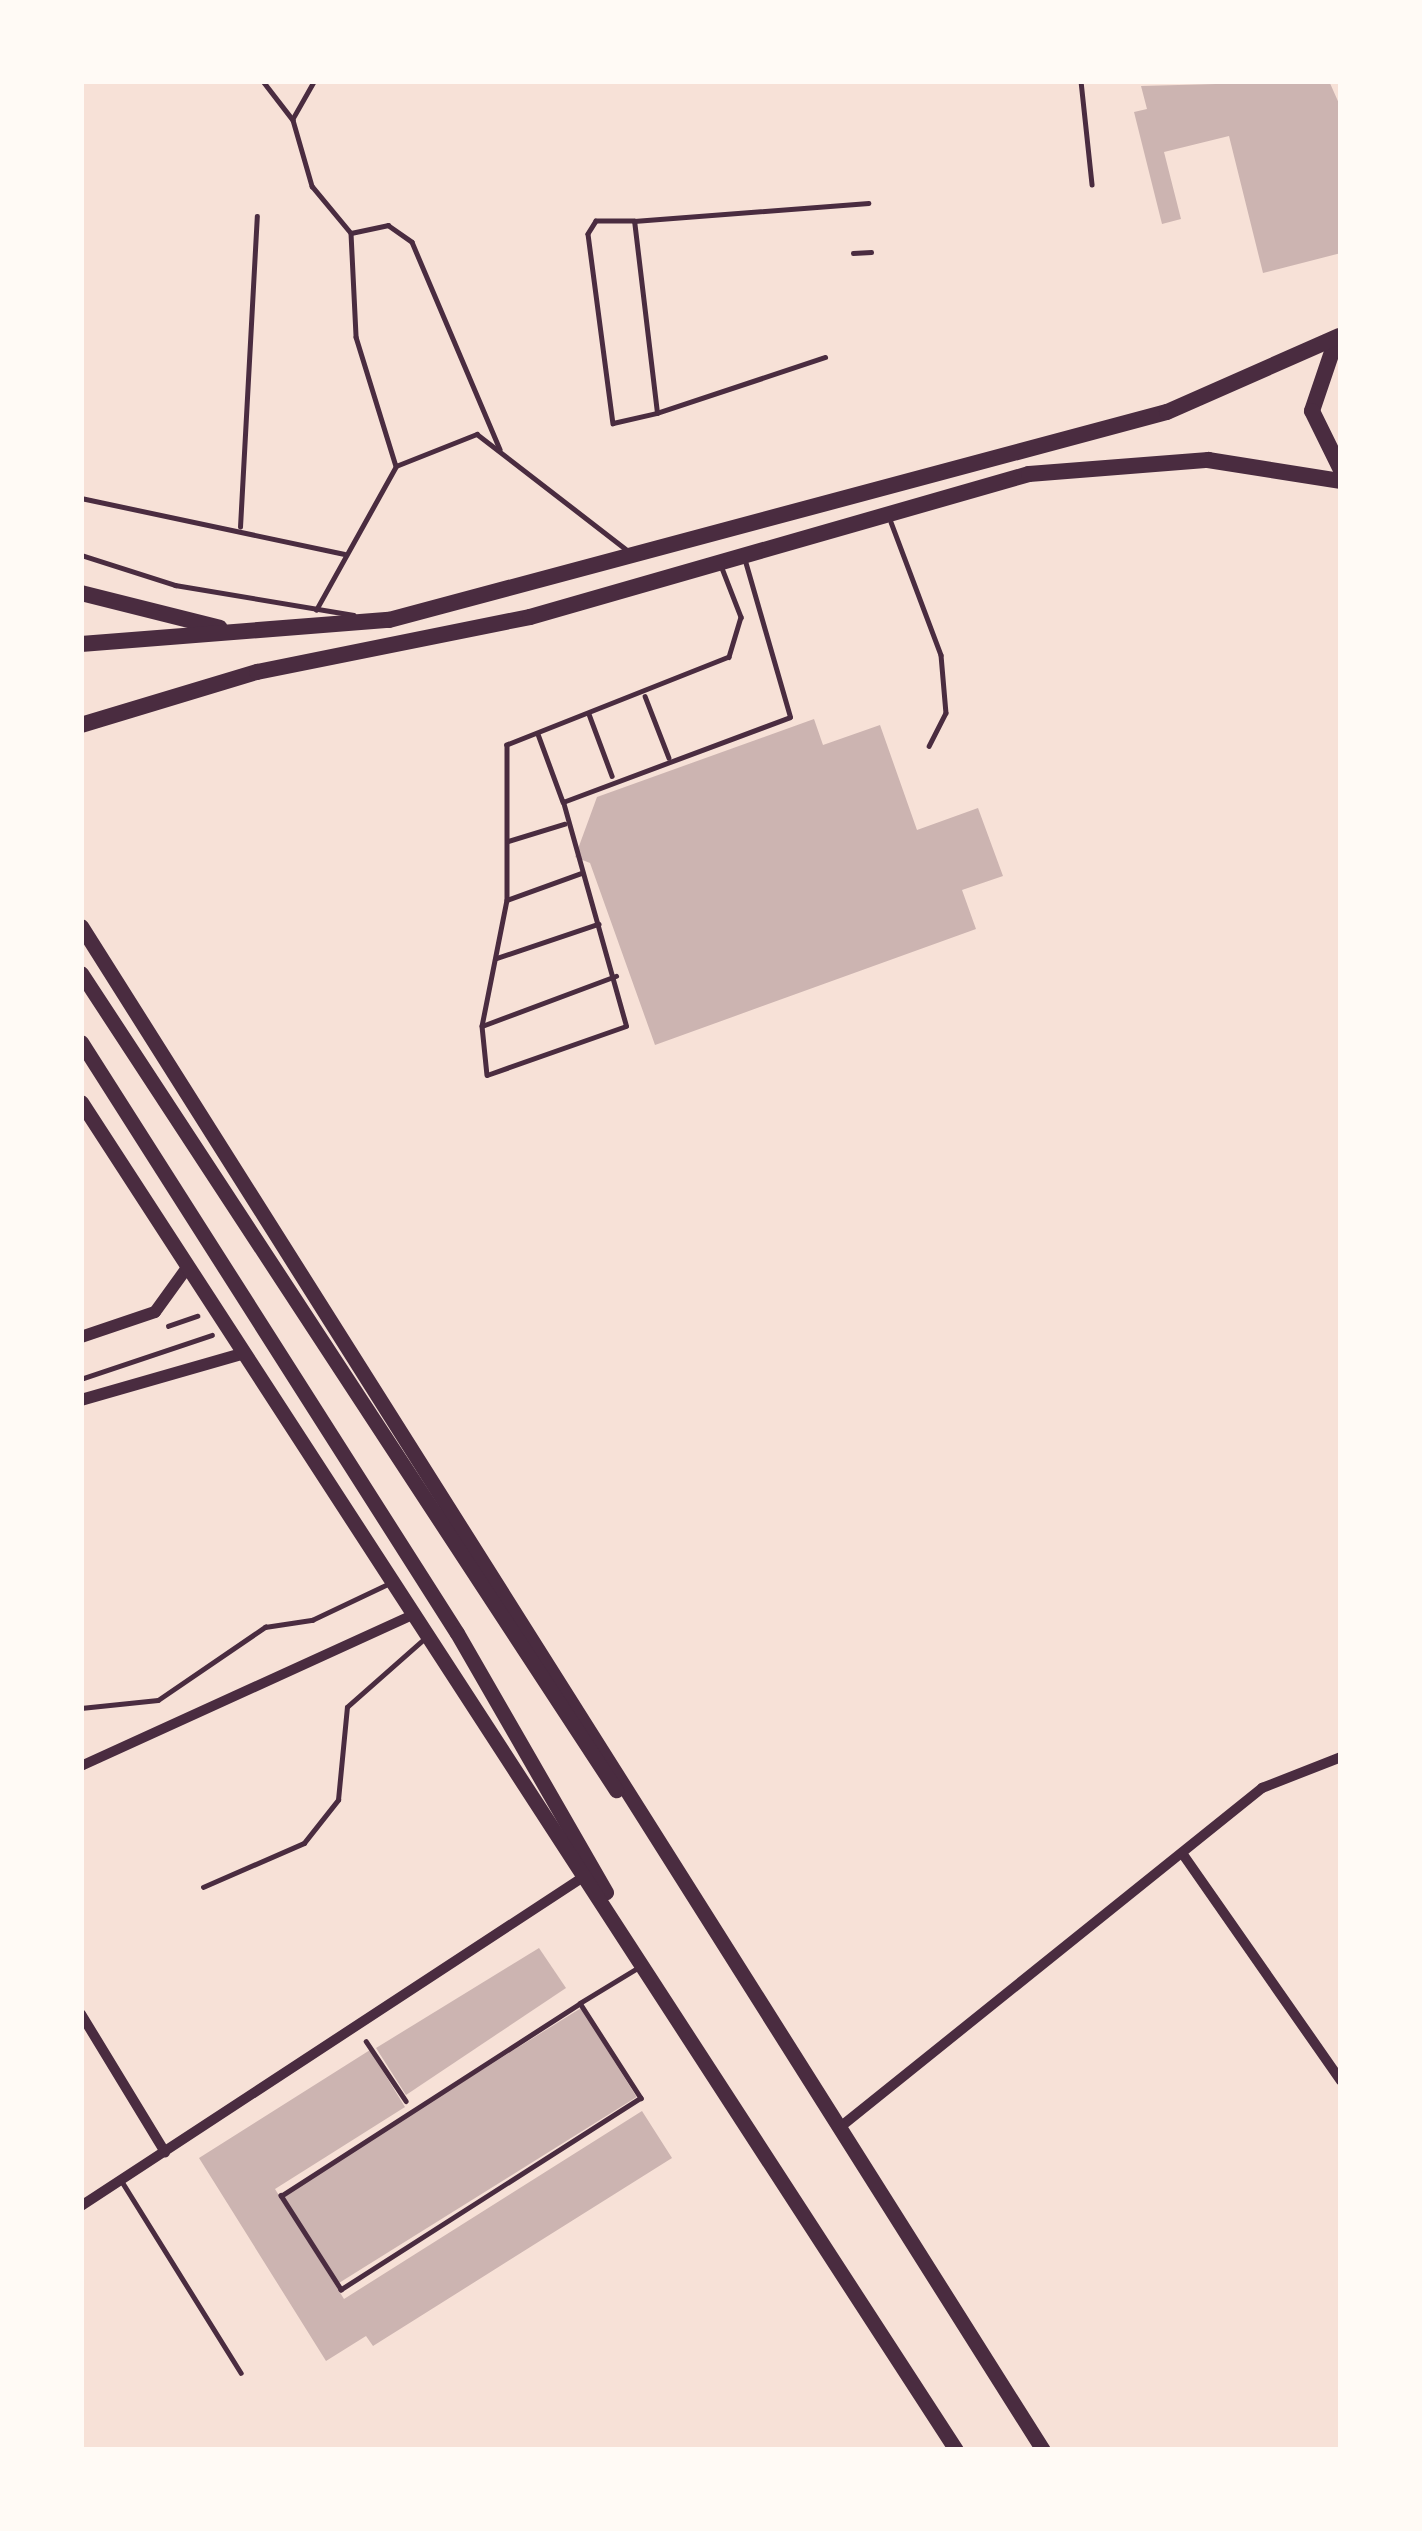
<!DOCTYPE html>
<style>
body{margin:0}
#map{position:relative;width:1422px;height:2531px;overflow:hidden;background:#f7e1d7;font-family:"Open Sans",sans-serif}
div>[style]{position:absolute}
.building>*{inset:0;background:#ccb4b1;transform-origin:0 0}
.path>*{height:4.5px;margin:-2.25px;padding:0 2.25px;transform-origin:2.25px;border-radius:2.25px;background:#4a2c40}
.service>*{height:4.5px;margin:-2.25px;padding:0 2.25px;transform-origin:2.25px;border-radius:2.25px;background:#4a2c40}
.minor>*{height:10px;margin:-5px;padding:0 5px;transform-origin:5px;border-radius:5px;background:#4a2c40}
.tertiary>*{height:12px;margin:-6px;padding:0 6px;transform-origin:6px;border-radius:6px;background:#4a2c40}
.primary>*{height:15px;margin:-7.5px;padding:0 7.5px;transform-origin:7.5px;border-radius:7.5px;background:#4a2c40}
.trunk>*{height:16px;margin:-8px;padding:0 8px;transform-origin:8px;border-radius:8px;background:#4a2c40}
span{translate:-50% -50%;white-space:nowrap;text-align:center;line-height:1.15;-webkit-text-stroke:12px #fffaf5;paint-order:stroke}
.frame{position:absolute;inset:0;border:84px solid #fffaf5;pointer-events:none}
</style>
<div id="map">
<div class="building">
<i style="clip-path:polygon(1329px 81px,1341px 108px,1341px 253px,1263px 273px,1229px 136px,1164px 152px,1181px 219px,1162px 224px,1134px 112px,1147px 109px,1141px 86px)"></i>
<i style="clip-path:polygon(814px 719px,823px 745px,880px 725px,917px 830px,978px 808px,1003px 876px,962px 890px,976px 929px,655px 1045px,590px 863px,575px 857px,597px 797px)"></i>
<i style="clip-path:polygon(539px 1948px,566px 1988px,406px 2095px,376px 2048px)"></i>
<i style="left:581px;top:2008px;width:105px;height:352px;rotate:58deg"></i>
<i style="clip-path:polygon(370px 2050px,405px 2107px,275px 2189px,344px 2299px,642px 2111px,672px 2158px,373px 2346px,366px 2336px,326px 2361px,199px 2158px)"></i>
</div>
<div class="path">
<i style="left:168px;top:1326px;width:31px;rotate:-19deg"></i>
<i style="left:81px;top:1379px;width:138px;rotate:-18.6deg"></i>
<i style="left:366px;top:2041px;width:72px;rotate:56.3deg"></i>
</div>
<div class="service">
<i style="left:263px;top:81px;width:49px;rotate:52.4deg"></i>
<i style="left:293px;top:120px;width:69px;rotate:73.9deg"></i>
<i style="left:312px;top:186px;width:61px;rotate:50.3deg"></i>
<i style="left:351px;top:233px;width:104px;rotate:87.2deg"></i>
<i style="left:356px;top:337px;width:135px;rotate:72.8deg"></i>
<i style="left:1081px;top:81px;width:104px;rotate:83.9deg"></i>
<i style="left:293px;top:118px;width:43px;rotate:-60.4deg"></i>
<i style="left:634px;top:221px;width:38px;rotate:180deg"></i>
<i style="left:596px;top:221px;width:15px;rotate:122deg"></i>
<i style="left:588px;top:234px;width:191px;rotate:82.5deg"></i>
<i style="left:613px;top:423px;width:45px;rotate:-12.8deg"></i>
<i style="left:657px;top:413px;width:193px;rotate:-96.8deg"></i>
<i style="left:634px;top:221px;width:235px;rotate:-4.4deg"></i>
<i style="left:351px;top:233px;width:38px;rotate:-12deg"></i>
<i style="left:388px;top:225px;width:29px;rotate:35deg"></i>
<i style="left:412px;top:242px;width:225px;rotate:67deg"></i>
<i style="left:853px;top:253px;width:18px;rotate:-3deg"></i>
<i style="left:657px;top:413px;width:177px;rotate:-18.4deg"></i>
<i style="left:81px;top:498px;width:269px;rotate:12deg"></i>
<i style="left:891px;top:522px;width:142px;rotate:69.4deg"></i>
<i style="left:941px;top:655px;width:58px;rotate:85.1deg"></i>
<i style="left:946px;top:713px;width:37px;rotate:117deg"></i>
<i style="left:240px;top:527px;width:311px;rotate:-86.9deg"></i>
<i style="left:81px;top:555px;width:99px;rotate:17.7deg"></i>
<i style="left:175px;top:585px;width:181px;rotate:9.5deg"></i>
<i style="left:722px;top:568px;width:53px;rotate:68.8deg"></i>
<i style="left:741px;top:617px;width:42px;rotate:106.7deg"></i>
<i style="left:729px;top:657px;width:239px;rotate:158.4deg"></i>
<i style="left:507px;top:745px;width:155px;rotate:90deg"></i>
<i style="left:507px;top:900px;width:128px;rotate:101.2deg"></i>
<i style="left:482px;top:1026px;width:49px;rotate:84.2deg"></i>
<i style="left:487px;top:1075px;width:147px;rotate:-19.4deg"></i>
<i style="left:626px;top:1026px;width:233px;rotate:-105.7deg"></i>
<i style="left:563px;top:802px;width:242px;rotate:-20.5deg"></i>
<i style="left:790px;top:717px;width:162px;rotate:-106.1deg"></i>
<i style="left:316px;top:610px;width:165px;rotate:-60.9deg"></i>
<i style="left:396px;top:466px;width:87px;rotate:-21.6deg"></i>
<i style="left:477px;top:434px;width:190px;rotate:37.7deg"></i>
<i style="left:645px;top:696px;width:66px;rotate:68.8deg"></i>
<i style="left:589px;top:714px;width:66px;rotate:69.6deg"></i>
<i style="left:538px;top:734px;width:72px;rotate:69.8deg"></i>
<i style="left:508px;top:841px;width:59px;rotate:-16.9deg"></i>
<i style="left:507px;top:900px;width:79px;rotate:-20deg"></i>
<i style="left:497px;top:958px;width:107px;rotate:-18.6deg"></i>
<i style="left:482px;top:1026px;width:143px;rotate:-20.5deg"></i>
<i style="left:81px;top:1708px;width:77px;rotate:-5.9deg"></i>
<i style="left:158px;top:1700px;width:130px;rotate:-34.3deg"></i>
<i style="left:265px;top:1627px;width:48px;rotate:-8.5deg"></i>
<i style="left:312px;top:1620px;width:84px;rotate:-25.3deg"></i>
<i style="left:203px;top:1887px;width:110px;rotate:-23.5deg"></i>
<i style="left:304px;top:1843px;width:55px;rotate:-51.7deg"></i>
<i style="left:338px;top:1800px;width:93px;rotate:-84.5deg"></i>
<i style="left:347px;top:1707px;width:103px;rotate:-41.4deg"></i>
<i style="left:580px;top:2003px;width:113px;rotate:57.3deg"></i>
<i style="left:641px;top:2098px;width:356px;rotate:147.4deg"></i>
<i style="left:341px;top:2290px;width:112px;rotate:-122.6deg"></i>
<i style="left:281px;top:2196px;width:356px;rotate:-32.8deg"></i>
<i style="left:580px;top:2003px;width:66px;rotate:-31.3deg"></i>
<i style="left:121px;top:2180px;width:227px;rotate:58.1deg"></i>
</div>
<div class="minor">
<i style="left:81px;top:1766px;width:366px;rotate:-24.5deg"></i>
<i style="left:1182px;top:1853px;width:278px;rotate:55.1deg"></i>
<i style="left:81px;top:2014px;width:162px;rotate:58.7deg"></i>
<i style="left:839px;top:2128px;width:543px;rotate:-38.79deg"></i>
<i style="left:1262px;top:1788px;width:85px;rotate:-21.4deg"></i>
<i style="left:81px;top:2206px;width:602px;rotate:-33.22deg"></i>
</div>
<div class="tertiary">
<i style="left:81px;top:1337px;width:78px;rotate:-18.7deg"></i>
<i style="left:155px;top:1312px;width:53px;rotate:-54.2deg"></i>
<i style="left:81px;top:1400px;width:166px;rotate:-16deg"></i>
</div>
<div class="primary">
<i style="left:81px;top:926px;width:1802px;rotate:57.74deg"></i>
<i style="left:81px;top:973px;width:977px;rotate:56.78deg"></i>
<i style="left:81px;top:1042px;width:700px;rotate:57.54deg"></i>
<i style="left:457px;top:1633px;width:299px;rotate:60.1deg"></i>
<i style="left:81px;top:1102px;width:1607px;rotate:57.01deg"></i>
</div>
<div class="trunk">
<i style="left:1336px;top:340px;width:75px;rotate:108.7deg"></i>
<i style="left:1312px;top:411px;width:66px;rotate:63.8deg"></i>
<i style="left:81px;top:593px;width:143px;rotate:14.1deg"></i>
<i style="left:81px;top:644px;width:309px;rotate:-4.5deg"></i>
<i style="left:389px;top:620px;width:805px;rotate:-14.97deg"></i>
<i style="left:1167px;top:412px;width:188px;rotate:-23.8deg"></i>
<i style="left:81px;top:725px;width:184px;rotate:-16.8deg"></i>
<i style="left:257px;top:672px;width:278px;rotate:-11.4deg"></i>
<i style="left:530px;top:617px;width:519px;rotate:-15.99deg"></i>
<i style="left:1029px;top:474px;width:180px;rotate:-4.5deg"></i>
<i style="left:1208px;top:460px;width:135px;rotate:9deg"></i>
</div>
<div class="frame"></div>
</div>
